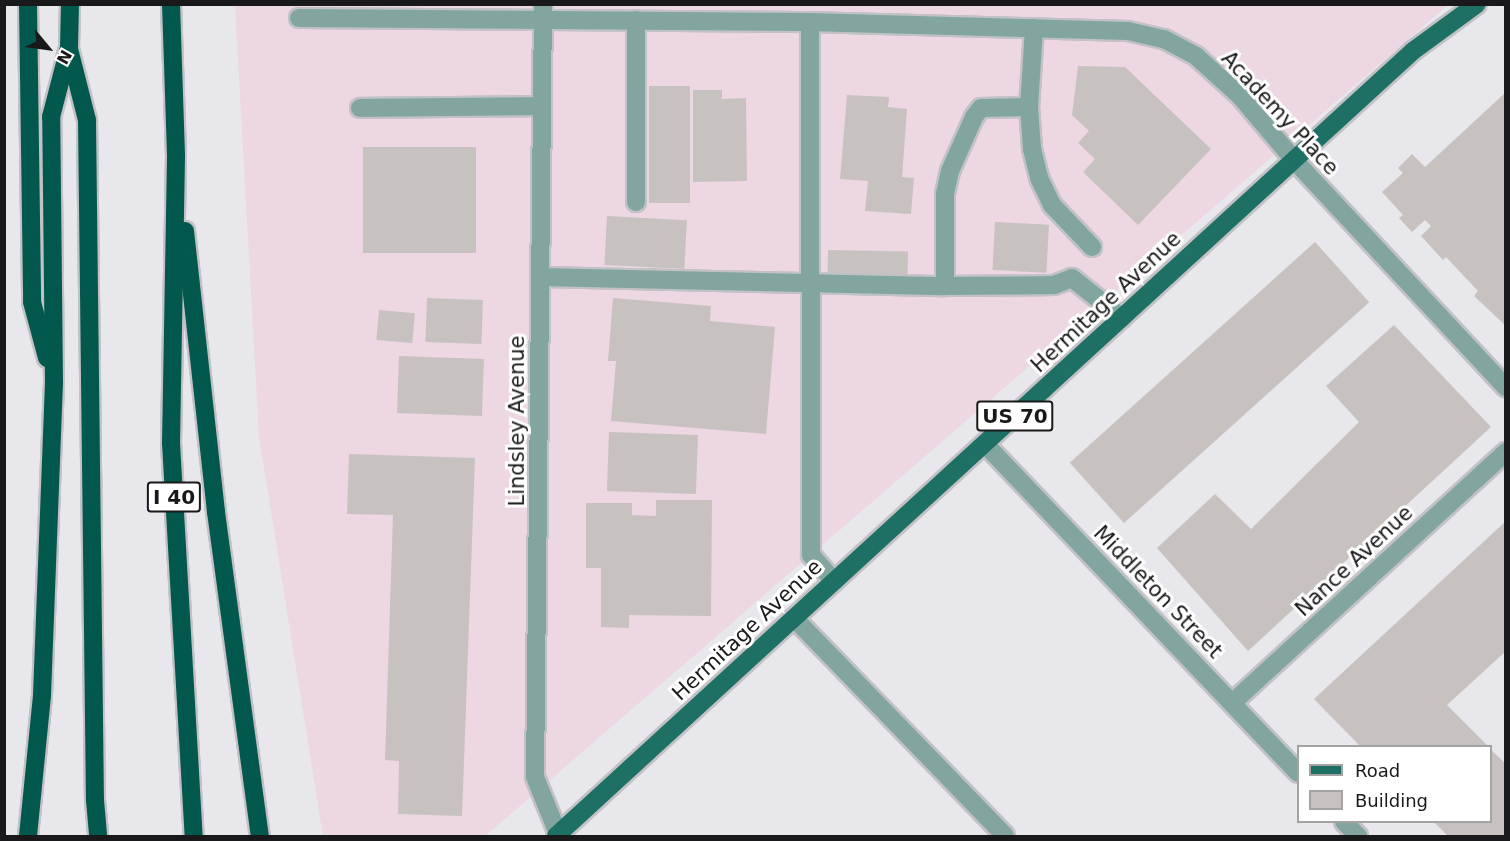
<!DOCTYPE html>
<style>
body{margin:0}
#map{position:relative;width:1510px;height:841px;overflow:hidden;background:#e7e7ec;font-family:"DejaVu Sans",sans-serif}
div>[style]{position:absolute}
.commercial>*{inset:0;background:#edd7e3}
.building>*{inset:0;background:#c7c1c0;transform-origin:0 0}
.roads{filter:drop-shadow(2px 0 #c2c2c6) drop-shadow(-2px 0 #c2c2c6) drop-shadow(0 2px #c2c2c6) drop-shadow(0 -2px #c2c2c6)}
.minor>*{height:18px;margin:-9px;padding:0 9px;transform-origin:9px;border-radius:9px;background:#82a69f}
.major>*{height:18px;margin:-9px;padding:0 9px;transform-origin:9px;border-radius:9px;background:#1e6f64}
.highway>*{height:18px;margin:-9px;padding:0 9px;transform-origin:9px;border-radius:9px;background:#03584e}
span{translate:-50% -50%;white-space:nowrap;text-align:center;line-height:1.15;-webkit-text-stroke:6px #fff;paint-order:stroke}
.shield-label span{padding:2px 4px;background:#fff;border:2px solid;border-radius:4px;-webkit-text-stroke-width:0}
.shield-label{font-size:20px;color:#19191b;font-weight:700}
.street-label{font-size:21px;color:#19191b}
.frame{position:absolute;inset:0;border:6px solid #19191b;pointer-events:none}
.legend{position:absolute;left:1297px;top:745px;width:195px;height:78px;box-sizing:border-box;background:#fff;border:2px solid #a3a3a4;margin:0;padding:8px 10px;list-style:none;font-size:18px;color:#19191b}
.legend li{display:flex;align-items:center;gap:12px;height:30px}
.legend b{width:30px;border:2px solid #a3a3a4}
.north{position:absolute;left:18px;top:18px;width:60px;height:60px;-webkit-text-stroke:4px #fff;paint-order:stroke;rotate:119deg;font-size:16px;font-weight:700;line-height:24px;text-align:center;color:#19191b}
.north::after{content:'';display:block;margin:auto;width:21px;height:27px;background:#19191b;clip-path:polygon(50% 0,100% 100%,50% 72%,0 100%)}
</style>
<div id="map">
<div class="commercial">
<i style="clip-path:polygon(235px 5px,1448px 5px,485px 836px,323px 836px,259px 436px)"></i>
</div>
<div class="building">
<i style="clip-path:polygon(1078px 66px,1125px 67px,1211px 149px,1138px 225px,1083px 172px,1095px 159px,1078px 143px,1089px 131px,1072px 115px)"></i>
<i style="left:649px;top:86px;width:41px;height:117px"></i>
<i style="clip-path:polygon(693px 90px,722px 90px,722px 99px,746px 98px,747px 181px,693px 182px)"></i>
<i style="clip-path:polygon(1506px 92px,1506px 326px,1474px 296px,1478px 291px,1446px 257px,1443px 260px,1421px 236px,1431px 226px,1425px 220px,1412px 232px,1399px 218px,1403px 215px,1382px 192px,1403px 173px,1398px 168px,1412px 154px,1425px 167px)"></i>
<i style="clip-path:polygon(847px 95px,889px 97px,888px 107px,907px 109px,902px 177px,914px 178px,911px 214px,865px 211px,868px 181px,840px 179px)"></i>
<i style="left:363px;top:147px;width:113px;height:106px"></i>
<i style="left:607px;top:216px;width:80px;height:49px;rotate:3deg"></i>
<i style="left:995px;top:222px;width:54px;height:48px;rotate:3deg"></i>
<i style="left:1315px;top:242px;width:81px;height:330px;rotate:48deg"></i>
<i style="left:828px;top:250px;width:80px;height:23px;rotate:1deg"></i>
<i style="left:427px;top:298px;width:56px;height:44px;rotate:2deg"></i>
<i style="clip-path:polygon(613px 298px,711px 306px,710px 321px,775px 327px,766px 434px,611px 421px,616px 361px,608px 361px)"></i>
<i style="left:379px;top:310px;width:36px;height:30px;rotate:5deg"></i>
<i style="clip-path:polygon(1394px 325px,1491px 427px,1248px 651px,1157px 548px,1215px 494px,1251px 529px,1359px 422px,1326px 386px)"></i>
<i style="left:399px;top:356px;width:85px;height:57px;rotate:2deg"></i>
<i style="left:609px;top:432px;width:89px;height:59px;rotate:2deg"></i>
<i style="clip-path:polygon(349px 454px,475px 458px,462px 816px,398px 814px,399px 761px,385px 760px,393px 515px,347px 514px)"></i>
<i style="clip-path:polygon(656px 500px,712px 500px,711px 616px,629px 615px,629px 628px,601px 627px,601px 568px,586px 568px,586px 503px,632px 503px,632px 515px,656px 516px)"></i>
<i style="clip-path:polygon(1506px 521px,1506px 651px,1447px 705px,1488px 746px,1360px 746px,1314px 699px)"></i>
<i style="clip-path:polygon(1490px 749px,1506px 764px,1506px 836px,1448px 836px,1434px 822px,1490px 822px)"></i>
</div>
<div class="roads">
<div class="minor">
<i style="left:543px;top:4px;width:773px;rotate:90.59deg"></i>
<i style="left:535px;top:777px;width:64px;rotate:67.9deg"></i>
<i style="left:299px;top:18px;width:511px;rotate:0.45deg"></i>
<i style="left:810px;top:22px;width:318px;rotate:1.6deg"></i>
<i style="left:1128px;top:31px;width:37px;rotate:13deg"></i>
<i style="left:1164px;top:39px;width:36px;rotate:28deg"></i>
<i style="left:1196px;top:56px;width:59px;rotate:42.3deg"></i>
<i style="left:1240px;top:96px;width:84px;rotate:49.8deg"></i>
<i style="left:1294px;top:160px;width:311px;rotate:47deg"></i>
<i style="left:810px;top:22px;width:533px;rotate:89.89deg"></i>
<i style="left:811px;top:555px;width:35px;rotate:49deg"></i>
<i style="left:1034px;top:28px;width:79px;rotate:93.6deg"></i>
<i style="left:1029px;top:107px;width:42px;rotate:85.9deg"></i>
<i style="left:1032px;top:149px;width:30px;rotate:76deg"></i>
<i style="left:1039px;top:178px;width:30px;rotate:64deg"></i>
<i style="left:1052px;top:205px;width:58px;rotate:46.4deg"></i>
<i style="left:360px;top:108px;width:182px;rotate:-0.6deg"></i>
<i style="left:636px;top:202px;width:182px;rotate:-90deg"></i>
<i style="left:541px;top:277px;width:404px;rotate:1.3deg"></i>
<i style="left:945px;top:286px;width:109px;rotate:-0.5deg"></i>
<i style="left:1054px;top:285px;width:19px;rotate:-21deg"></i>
<i style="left:1072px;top:278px;width:64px;rotate:38.7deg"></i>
<i style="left:945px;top:286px;width:92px;rotate:-90deg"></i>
<i style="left:945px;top:194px;width:24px;rotate:-78deg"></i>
<i style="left:950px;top:171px;width:59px;rotate:-66deg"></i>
<i style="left:974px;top:117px;width:11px;rotate:-52deg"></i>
<i style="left:981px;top:108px;width:48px;rotate:-1.2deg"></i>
<i style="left:985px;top:444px;width:454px;rotate:46.4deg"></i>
<i style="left:794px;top:618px;width:303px;rotate:45.9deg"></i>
<i style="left:1232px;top:703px;width:372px;rotate:-42.5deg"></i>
<i style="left:1344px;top:822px;width:20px;rotate:45deg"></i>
</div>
<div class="major">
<i style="left:556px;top:836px;width:1162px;rotate:-42.49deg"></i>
<i style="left:1413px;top:51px;width:79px;rotate:-36.3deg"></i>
</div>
<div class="highway">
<i style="left:28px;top:4px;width:298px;rotate:89.2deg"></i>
<i style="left:32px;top:302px;width:58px;rotate:75deg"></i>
<i style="left:171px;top:4px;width:153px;rotate:88.1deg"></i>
<i style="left:176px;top:157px;width:286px;rotate:91deg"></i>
<i style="left:171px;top:443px;width:394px;rotate:86.7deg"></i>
<i style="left:69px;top:49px;width:73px;rotate:75.8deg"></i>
<i style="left:87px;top:120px;width:680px;rotate:89.33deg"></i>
<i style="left:95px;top:800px;width:36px;rotate:85deg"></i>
<i style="left:185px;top:231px;width:283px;rotate:83.7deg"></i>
<i style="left:216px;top:512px;width:327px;rotate:82.3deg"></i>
<i style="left:28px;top:836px;width:142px;rotate:-84.3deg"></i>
<i style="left:42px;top:695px;width:312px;rotate:-87.8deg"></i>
<i style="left:54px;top:383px;width:266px;rotate:-90.6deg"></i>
<i style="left:51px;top:117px;width:71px;rotate:-75.4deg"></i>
<i style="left:69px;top:48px;width:44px;rotate:-88.7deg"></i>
</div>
</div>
<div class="shield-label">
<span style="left:1015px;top:416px">US 70</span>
<span style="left:174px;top:497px">I 40</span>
</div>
<div class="street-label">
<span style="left:1280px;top:113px;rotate:47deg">Academy Place</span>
<span style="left:1106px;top:302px;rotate:-43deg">Hermitage Avenue</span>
<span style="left:517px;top:421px;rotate:-90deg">Lindsley Avenue</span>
<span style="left:1354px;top:561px;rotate:-43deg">Nance Avenue</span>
<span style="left:1158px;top:592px;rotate:46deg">Middleton Street</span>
<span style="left:747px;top:630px;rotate:-43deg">Hermitage Avenue</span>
</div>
<div class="frame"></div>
<ul class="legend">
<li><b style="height:8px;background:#1e6f64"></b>Road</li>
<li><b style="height:16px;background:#c7c1c0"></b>Building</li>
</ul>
<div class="north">N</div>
</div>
